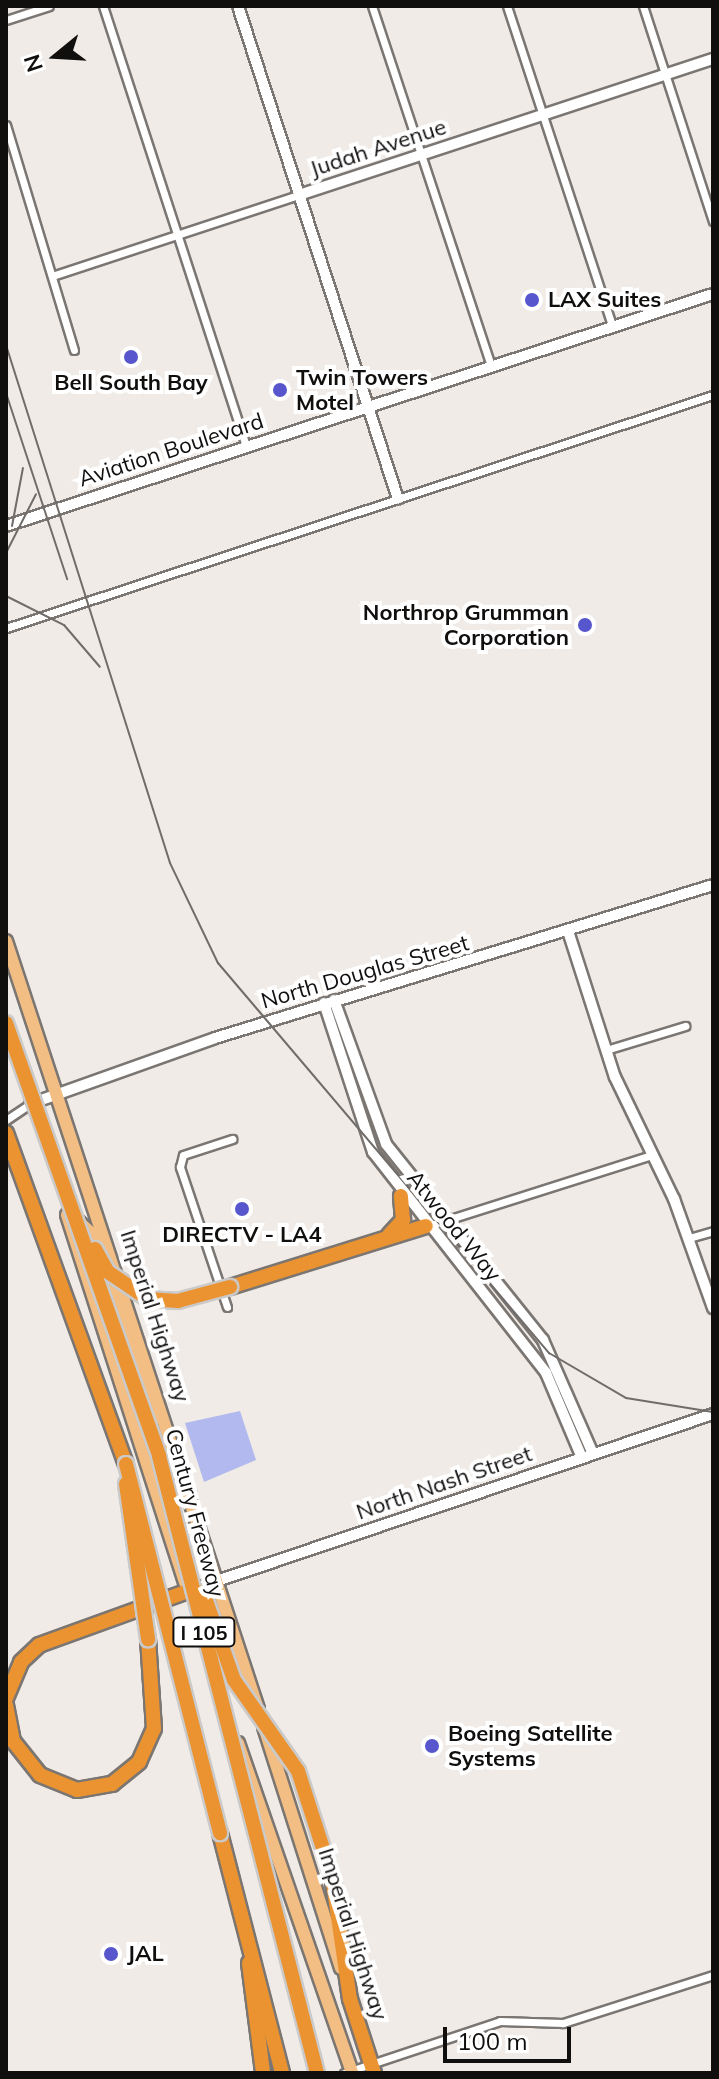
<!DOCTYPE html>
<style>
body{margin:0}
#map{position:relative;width:719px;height:2079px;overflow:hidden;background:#f0ebe6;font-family:Mulish,sans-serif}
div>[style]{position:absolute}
.green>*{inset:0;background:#b2b9ee}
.roads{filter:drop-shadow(2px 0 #7b7672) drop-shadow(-2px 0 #7b7672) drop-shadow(0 2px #7b7672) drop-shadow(0 -2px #7b7672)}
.street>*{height:7px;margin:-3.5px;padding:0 3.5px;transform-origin:3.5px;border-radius:3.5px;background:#fff}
.secondary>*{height:10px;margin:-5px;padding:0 5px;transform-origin:5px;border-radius:5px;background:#fff}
.primary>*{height:12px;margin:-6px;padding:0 6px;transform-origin:6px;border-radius:6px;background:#f3be83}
.highway>*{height:14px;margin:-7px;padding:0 7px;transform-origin:7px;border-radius:7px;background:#eb9330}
.tram>*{height:2px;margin:-1px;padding:0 1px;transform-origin:1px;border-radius:1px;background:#706c6a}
.bridges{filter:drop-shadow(2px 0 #cbcaca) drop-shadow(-2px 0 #cbcaca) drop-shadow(0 2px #cbcaca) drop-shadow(0 -2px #cbcaca)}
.highway-bridge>*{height:14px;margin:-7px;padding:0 7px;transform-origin:7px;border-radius:7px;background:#eb9330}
.dots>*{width:22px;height:22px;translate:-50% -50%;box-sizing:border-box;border:4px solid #fff;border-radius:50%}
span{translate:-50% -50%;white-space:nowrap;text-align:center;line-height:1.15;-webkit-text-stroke:8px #fff;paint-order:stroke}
.shield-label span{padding:2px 6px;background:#fff;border:2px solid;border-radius:6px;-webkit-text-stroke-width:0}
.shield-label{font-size:20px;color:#110f0e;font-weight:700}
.street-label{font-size:22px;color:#110f0e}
.poi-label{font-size:22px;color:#110f0e;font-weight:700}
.left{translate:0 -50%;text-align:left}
.right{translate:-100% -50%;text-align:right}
.frame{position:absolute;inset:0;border:8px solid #110f0e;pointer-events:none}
.north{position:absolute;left:16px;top:16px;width:80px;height:80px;-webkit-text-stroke:6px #fff;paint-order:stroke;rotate:252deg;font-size:22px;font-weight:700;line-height:32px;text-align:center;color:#110f0e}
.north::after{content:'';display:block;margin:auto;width:28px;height:36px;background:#110f0e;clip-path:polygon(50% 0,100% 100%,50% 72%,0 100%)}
.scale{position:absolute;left:443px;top:2027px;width:128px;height:36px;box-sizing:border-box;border:4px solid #110f0e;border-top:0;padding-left:10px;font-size:24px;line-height:28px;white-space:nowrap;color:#110f0e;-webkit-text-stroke:6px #fff;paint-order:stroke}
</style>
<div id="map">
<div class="green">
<i style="clip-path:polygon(240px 1411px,256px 1460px,204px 1482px,185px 1423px)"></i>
</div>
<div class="roads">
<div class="street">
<i style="left:103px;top:6px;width:463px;rotate:72deg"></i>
<i style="left:372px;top:6px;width:379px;rotate:71.7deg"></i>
<i style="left:507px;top:6px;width:337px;rotate:71.8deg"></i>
<i style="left:643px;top:6px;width:226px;rotate:72deg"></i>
<i style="left:6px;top:20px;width:45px;rotate:-18deg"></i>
<i style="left:6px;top:125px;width:235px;rotate:73.2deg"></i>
<i style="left:55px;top:275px;width:257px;rotate:-18.2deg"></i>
<i style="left:6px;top:628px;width:744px;rotate:-18.24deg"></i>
<i style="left:606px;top:1050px;width:83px;rotate:-16.9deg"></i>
<i style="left:6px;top:1120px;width:29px;rotate:-34deg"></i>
<i style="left:428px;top:1226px;width:235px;rotate:-17.6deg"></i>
<i style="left:689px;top:1238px;width:25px;rotate:-16deg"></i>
<i style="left:227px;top:1307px;width:148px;rotate:-108.6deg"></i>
<i style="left:180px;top:1167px;width:12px;rotate:-76deg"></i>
<i style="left:183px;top:1155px;width:52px;rotate:-18.1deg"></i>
<i style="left:344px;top:2073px;width:164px;rotate:-18.4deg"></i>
<i style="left:500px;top:2021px;width:63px;rotate:1.8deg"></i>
<i style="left:563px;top:2023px;width:157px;rotate:-17.7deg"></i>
</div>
<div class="secondary">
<i style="left:238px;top:6px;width:518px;rotate:72.02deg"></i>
<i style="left:299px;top:195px;width:436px;rotate:-18.2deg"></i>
<i style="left:6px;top:526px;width:744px;rotate:-18.17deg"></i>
<i style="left:568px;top:931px;width:153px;rotate:72.2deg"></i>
<i style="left:615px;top:1077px;width:136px;rotate:64.2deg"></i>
<i style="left:674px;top:1199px;width:116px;rotate:70.3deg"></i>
<i style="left:334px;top:1000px;width:153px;rotate:70.1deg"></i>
<i style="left:386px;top:1144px;width:251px;rotate:51.3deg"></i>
<i style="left:543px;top:1340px;width:124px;rotate:66.3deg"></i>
<i style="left:324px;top:1003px;width:157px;rotate:71.8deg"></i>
<i style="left:373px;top:1152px;width:281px;rotate:51.9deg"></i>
<i style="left:546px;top:1373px;width:92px;rotate:67deg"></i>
<i style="left:30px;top:1104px;width:196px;rotate:-19.6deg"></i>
<i style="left:215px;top:1038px;width:521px;rotate:-17.08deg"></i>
<i style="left:193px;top:1589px;width:549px;rotate:-18.6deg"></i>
</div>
<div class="primary">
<i style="left:6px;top:941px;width:808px;rotate:71.83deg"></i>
<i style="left:70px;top:1214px;width:31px;rotate:42deg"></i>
<i style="left:93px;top:1235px;width:194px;rotate:71.9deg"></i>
<i style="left:67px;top:1215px;width:386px;rotate:72.2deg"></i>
<i style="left:165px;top:1455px;width:35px;rotate:68deg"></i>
<i style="left:178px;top:1488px;width:13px;rotate:27deg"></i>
<i style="left:264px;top:1727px;width:253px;rotate:72.3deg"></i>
<i style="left:238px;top:1743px;width:349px;rotate:70.9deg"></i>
</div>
<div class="highway">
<i style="left:6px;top:1133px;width:352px;rotate:70.1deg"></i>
<i style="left:389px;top:1235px;width:21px;rotate:-47deg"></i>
<i style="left:403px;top:1220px;width:24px;rotate:-95deg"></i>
<i style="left:230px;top:1287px;width:205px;rotate:-17.3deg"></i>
<i style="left:6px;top:1698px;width:39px;rotate:-67deg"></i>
<i style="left:21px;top:1662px;width:25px;rotate:-43deg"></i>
<i style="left:39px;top:1645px;width:158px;rotate:-19.9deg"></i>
<i style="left:6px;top:1705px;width:37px;rotate:79deg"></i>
<i style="left:13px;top:1741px;width:43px;rotate:51.5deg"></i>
<i style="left:40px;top:1775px;width:40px;rotate:22deg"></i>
<i style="left:77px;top:1790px;width:36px;rotate:-10deg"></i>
<i style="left:112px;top:1784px;width:35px;rotate:-39deg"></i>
<i style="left:139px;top:1762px;width:36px;rotate:-66deg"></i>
<i style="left:154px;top:1729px;width:90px;rotate:-93.8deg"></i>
<i style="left:220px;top:1833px;width:248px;rotate:75.5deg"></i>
<i style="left:332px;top:1876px;width:124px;rotate:81.7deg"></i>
<i style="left:350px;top:1999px;width:78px;rotate:72deg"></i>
<i style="left:249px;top:1963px;width:111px;rotate:82.7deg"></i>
</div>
</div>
<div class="tram">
<i style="left:6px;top:345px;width:543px;rotate:72.43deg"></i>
<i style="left:170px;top:863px;width:111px;rotate:64.4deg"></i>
<i style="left:218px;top:963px;width:512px;rotate:49.68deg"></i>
<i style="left:549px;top:1353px;width:89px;rotate:30.3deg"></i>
<i style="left:626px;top:1398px;width:88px;rotate:9.1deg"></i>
<i style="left:6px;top:393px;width:196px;rotate:71.8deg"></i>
<i style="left:12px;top:526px;width:59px;rotate:-79.3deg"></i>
<i style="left:6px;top:553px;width:66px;rotate:-63deg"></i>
<i style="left:6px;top:596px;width:65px;rotate:26.6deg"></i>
<i style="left:64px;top:625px;width:55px;rotate:49.4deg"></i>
</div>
<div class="bridges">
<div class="highway-bridge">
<i style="left:6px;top:1023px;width:459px;rotate:70.5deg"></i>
<i style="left:159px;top:1456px;width:637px;rotate:75.64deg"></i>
<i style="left:95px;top:1249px;width:26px;rotate:61deg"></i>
<i style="left:108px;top:1272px;width:48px;rotate:34deg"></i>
<i style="left:148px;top:1299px;width:30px;rotate:4deg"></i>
<i style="left:178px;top:1301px;width:54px;rotate:-15.1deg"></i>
<i style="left:126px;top:1464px;width:381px;rotate:75.7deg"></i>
<i style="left:126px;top:1484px;width:157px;rotate:81.9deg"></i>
<i style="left:203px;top:1592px;width:93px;rotate:70.6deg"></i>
<i style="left:234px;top:1680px;width:111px;rotate:54.9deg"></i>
<i style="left:298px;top:1771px;width:110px;rotate:72.1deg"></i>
</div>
</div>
<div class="dots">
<i style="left:532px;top:300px;background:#5756cd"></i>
<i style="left:131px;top:357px;background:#5756cd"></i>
<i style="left:280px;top:390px;background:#5756cd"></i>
<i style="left:585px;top:625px;background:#5756cd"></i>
<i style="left:242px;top:1209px;background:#5756cd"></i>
<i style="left:432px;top:1746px;background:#5756cd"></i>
<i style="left:111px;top:1954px;background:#5756cd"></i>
</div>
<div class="shield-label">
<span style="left:204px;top:1632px">I 105</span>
</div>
<div class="street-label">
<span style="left:378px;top:148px;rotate:-18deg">Judah Avenue</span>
<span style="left:171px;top:450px;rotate:-18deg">Aviation Boulevard</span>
<span style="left:365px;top:972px;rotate:-16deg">North Douglas Street</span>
<span style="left:454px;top:1226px;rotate:51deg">Atwood Way</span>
<span style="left:155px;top:1316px;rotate:72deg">Imperial Highway</span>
<span style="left:444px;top:1483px;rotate:-19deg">North Nash Street</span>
<span style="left:195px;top:1513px;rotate:75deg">Century Freeway</span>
<span style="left:353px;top:1934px;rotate:72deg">Imperial Highway</span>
</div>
<div class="poi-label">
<span class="left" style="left:548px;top:300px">LAX Suites</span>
<span class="left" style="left:296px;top:390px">Twin Towers<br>Motel</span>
<span style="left:131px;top:383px">Bell South Bay</span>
<span class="right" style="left:569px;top:625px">Northrop Grumman<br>Corporation</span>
<span style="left:242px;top:1235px">DIRECTV - LA4</span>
<span class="left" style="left:448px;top:1746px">Boeing Satellite<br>Systems</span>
<span class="left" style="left:127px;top:1954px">JAL</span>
</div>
<div class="frame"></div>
<div class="north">N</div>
<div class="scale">100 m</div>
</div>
